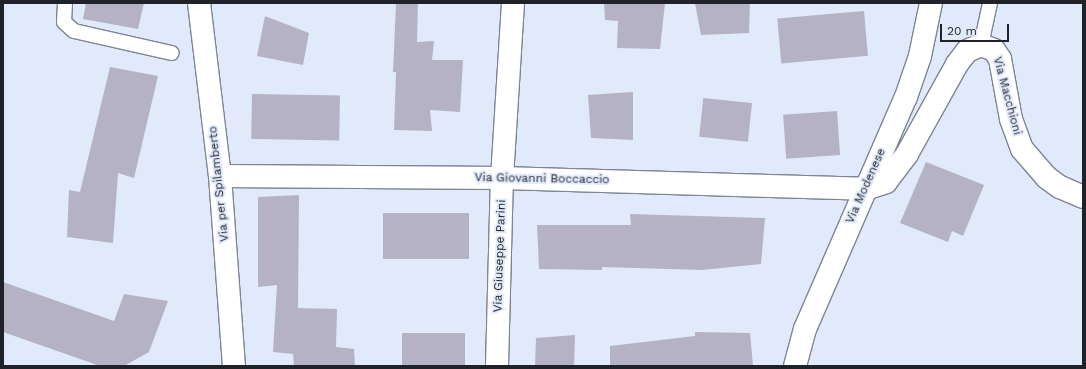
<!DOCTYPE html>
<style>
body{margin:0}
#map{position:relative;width:1086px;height:369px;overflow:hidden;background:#e1eafb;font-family:"Work Sans",sans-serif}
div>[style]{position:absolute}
.building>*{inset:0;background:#b5b2c4;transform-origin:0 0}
.roads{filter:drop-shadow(1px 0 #7d8594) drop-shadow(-1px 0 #7d8594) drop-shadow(0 1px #7d8594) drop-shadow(0 -1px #7d8594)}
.lane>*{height:14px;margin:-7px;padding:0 7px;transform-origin:7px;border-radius:7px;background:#fff}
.street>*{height:22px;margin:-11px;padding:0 11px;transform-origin:11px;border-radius:11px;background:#fff}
.primary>*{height:22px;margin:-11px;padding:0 11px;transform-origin:11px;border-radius:11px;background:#fff}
span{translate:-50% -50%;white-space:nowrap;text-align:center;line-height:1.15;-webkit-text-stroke:4px #e1eafb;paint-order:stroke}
.street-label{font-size:12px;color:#1f2228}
.frame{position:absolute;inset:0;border:4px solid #1f2228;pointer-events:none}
.scale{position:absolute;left:940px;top:24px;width:69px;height:18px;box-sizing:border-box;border:2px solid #1f2228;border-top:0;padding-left:5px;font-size:12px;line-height:14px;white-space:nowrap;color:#1f2228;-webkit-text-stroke:3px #e1eafb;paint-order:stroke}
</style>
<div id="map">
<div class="building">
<i style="clip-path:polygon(86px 3px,144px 3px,138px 29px,83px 19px)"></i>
<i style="clip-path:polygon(396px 3px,418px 3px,417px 42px,434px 41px,432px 60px,463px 60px,460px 112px,430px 110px,432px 131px,394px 130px,396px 72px,393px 72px)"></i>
<i style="clip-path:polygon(604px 3px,665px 3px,660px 49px,617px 48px,618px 21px,605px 20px)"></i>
<i style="clip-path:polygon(695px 3px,750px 3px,749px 33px,701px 35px)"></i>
<i style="left:864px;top:11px;width:45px;height:87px;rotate:85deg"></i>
<i style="clip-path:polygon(265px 16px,309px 33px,303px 65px,257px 56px)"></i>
<i style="clip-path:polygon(110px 67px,158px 76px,134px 178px,118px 173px,113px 243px,67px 237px,69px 190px,80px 192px)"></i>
<i style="clip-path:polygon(633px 92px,633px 140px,591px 138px,588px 95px)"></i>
<i style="left:252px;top:94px;width:88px;height:45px;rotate:1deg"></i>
<i style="left:752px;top:103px;width:39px;height:49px;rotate:96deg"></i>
<i style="left:837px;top:111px;width:44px;height:54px;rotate:86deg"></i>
<i style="clip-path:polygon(926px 162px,984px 185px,963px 236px,952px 231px,948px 242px,900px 223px)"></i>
<i style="clip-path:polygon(299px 195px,298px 308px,337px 309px,336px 347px,354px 349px,355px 366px,294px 366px,293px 354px,273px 352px,277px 285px,258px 287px,258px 197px)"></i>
<i style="left:383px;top:213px;width:86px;height:46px"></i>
<i style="clip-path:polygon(630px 214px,765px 218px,761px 264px,702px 270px,602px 267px,602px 270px,539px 269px,537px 225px,631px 225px)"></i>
<i style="clip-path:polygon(3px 282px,114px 321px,124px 294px,168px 301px,149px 352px,124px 366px,100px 366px,3px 332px)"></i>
<i style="clip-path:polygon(695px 332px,750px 333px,753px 366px,610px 366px,610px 346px,695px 336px)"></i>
<i style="left:402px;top:333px;width:63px;height:33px"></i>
<i style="clip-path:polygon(575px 335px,574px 366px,535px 366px,536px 338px)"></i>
</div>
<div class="roads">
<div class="lane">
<i style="left:65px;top:3px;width:19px;rotate:93deg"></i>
<i style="left:64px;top:22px;width:13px;rotate:42deg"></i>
<i style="left:74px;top:31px;width:100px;rotate:12.7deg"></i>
<i style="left:981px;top:45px;width:43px;rotate:-77.9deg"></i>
</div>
<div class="street">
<i style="left:220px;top:176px;width:282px;rotate:0.4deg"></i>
<i style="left:502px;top:178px;width:363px;rotate:1.7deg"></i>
<i style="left:865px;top:189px;width:22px;rotate:-18deg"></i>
<i style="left:886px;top:182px;width:35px;rotate:-53deg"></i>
<i style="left:907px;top:154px;width:103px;rotate:-60.9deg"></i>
<i style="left:957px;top:64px;width:16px;rotate:-52deg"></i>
<i style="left:967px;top:51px;width:15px;rotate:-23deg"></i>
<i style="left:981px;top:45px;width:14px;rotate:21deg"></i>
<i style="left:994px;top:50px;width:11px;rotate:56deg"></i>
<i style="left:1000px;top:59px;width:61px;rotate:79.6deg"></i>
<i style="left:1011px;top:119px;width:32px;rotate:70deg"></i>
<i style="left:1022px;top:149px;width:37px;rotate:49deg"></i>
<i style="left:1046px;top:177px;width:17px;rotate:36deg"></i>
<i style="left:1060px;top:187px;width:25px;rotate:23deg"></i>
<i style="left:497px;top:366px;width:188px;rotate:-88.5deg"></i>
<i style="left:502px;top:178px;width:175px;rotate:-86.4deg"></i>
<i style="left:795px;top:366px;width:38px;rotate:-75deg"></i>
<i style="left:805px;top:329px;width:253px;rotate:-66.5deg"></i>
<i style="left:906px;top:97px;width:43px;rotate:-71.1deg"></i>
<i style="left:920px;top:56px;width:54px;rotate:-78.3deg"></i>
</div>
<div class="primary">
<i style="left:199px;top:3px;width:174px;rotate:83.1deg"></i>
<i style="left:220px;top:176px;width:191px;rotate:85.8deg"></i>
</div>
</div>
<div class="street-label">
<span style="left:1007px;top:96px;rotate:75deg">Via Macchioni</span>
<span style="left:542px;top:179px;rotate:1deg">Via Giovanni Boccaccio</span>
<span style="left:219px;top:184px;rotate:-96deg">Via per Spilamberto</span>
<span style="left:866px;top:186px;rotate:-66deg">Via Modenese</span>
<span style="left:500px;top:256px;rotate:-88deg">Via Giuseppe Parini</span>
</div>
<div class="frame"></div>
<div class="scale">20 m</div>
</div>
